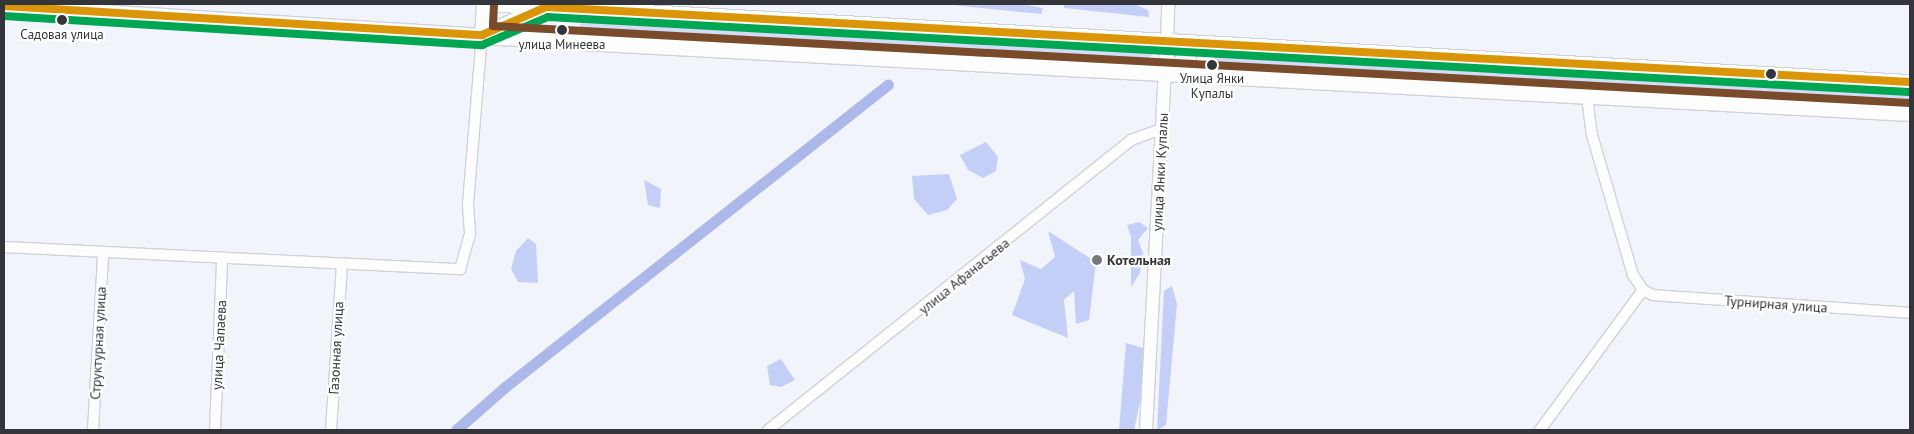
<!DOCTYPE html>
<meta charset="utf-8">
<style>
body{margin:0}
#map{position:relative;width:1914px;height:434px;overflow:hidden;background:#f2f4fb;font-family:"PT Sans",sans-serif}
div>[style]{position:absolute}
.green>*{inset:0;background:#d2dbf8}
.forest>*{inset:0;background:#c4cff7}
.canal>*{height:11px;margin:-5.5px;padding:0 5.5px;transform-origin:5.5px;border-radius:5.5px;background:#acb8e9}
.roads{filter:drop-shadow(1px 0 #d0d2d8) drop-shadow(-1px 0 #d0d2d8) drop-shadow(0 1px #d0d2d8) drop-shadow(0 -1px #d0d2d8)}
.minor>*{height:10px;margin:-5px;padding:0 5px;transform-origin:5px;border-radius:5px;background:#fdfdfe}
.tertiary>*{height:12px;margin:-6px;padding:0 6px;transform-origin:6px;border-radius:6px;background:#fdfdfe}
.secondary>*{height:15px;margin:-7.5px;padding:0 7.5px;transform-origin:7.5px;border-radius:7.5px;background:#fdfdfe}
.bus-1>*{height:8px;margin:-4px;padding:0 4px;transform-origin:4px;border-radius:4px;background:#da9509}
.bus-2>*{height:8px;margin:-4px;padding:0 4px;transform-origin:4px;border-radius:4px;background:#00a651}
.bus-3>*{height:8px;margin:-4px;padding:0 4px;transform-origin:4px;border-radius:4px;background:#7a4b2a}
.dots>*{width:14px;height:14px;translate:-50% -50%;box-sizing:border-box;border:2px solid #fff;border-radius:50%}
span{translate:-50% -50%;white-space:nowrap;text-align:center;line-height:1.15;-webkit-text-stroke:4.5px #fff;paint-order:stroke}
.bus-label{font-size:13px;color:#33353b}
.street-label{font-size:14px;color:#33353b}
.poi-label{font-size:14px;color:#33353b;font-weight:700}
.left{translate:0 -50%;text-align:left}
.frame{position:absolute;inset:0;border:5px solid #33353b;pointer-events:none}
</style>
<div id="map">
<div class="green">
<i style="clip-path:polygon(584px 15px,1147px 45px,1152px 55px,1141px 64px,584px 35px,580px 25px)"></i>
<i style="clip-path:polygon(1216px 51px,1910px 89px,1910px 109px,1215px 70px,1209px 56px)"></i>
</div>
<div class="forest">
<i style="clip-path:polygon(942px 4px,1023px 4px,1043px 8px,1041px 14px)"></i>
<i style="clip-path:polygon(1064px 4px,1134px 4px,1148px 10px,1149px 17px,1064px 8px)"></i>
<i style="clip-path:polygon(986px 142px,998px 157px,996px 171px,983px 178px,968px 170px,960px 155px)"></i>
<i style="clip-path:polygon(949px 174px,957px 199px,947px 210px,928px 215px,914px 199px,912px 176px)"></i>
<i style="clip-path:polygon(644px 180px,661px 189px,660px 208px,648px 205px)"></i>
<i style="clip-path:polygon(1139px 222px,1148px 228px,1138px 240px,1143px 253px,1140px 273px,1131px 287px,1131px 237px,1127px 225px)"></i>
<i style="clip-path:polygon(1048px 231px,1096px 262px,1089px 320px,1076px 324px,1074px 291px,1064px 300px,1068px 338px,1012px 315px,1025px 279px,1020px 260px,1041px 269px,1055px 257px)"></i>
<i style="clip-path:polygon(528px 238px,536px 244px,538px 283px,518px 282px,511px 269px,516px 251px)"></i>
<i style="clip-path:polygon(1172px 286px,1177px 304px,1166px 425px,1157px 430px,1164px 291px)"></i>
<i style="clip-path:polygon(1126px 343px,1143px 348px,1145px 380px,1134px 430px,1119px 430px)"></i>
<i style="clip-path:polygon(781px 359px,795px 380px,781px 387px,770px 385px,767px 366px)"></i>
</div>
<div class="canal">
<i style="left:456px;top:430px;width:65px;rotate:-41.3deg"></i>
<i style="left:505px;top:387px;width:488px;rotate:-38.3deg"></i>
</div>
<div class="roads">
<div class="minor">
<i style="left:1587px;top:96px;width:39px;rotate:83deg"></i>
<i style="left:1592px;top:135px;width:146px;rotate:73.7deg"></i>
<i style="left:1633px;top:275px;width:18px;rotate:56deg"></i>
<i style="left:1643px;top:290px;width:11px;rotate:27deg"></i>
<i style="left:1653px;top:295px;width:258px;rotate:4deg"></i>
<i style="left:4px;top:247px;width:457px;rotate:2.8deg"></i>
<i style="left:460px;top:269px;width:37px;rotate:-74deg"></i>
<i style="left:470px;top:233px;width:29px;rotate:-94deg"></i>
<i style="left:468px;top:204px;width:170px;rotate:-85.3deg"></i>
<i style="left:93px;top:430px;width:175px;rotate:-86.7deg"></i>
<i style="left:215px;top:430px;width:170px;rotate:-87.6deg"></i>
<i style="left:331px;top:430px;width:165px;rotate:-86.2deg"></i>
<i style="left:768px;top:430px;width:465px;rotate:-38.6deg"></i>
<i style="left:1131px;top:140px;width:33px;rotate:-20deg"></i>
<i style="left:1540px;top:430px;width:174px;rotate:-53.7deg"></i>
</div>
<div class="tertiary">
<i style="left:1167px;top:41px;width:37px;rotate:-88deg"></i>
<i style="left:1146px;top:430px;width:358px;rotate:-87deg"></i>
</div>
<div class="secondary">
<i style="left:500px;top:4px;width:1412px;rotate:3.17deg"></i>
<i style="left:4px;top:6px;width:578px;rotate:3.57deg"></i>
<i style="left:581px;top:42px;width:1331px;rotate:3.06deg"></i>
<i style="left:485px;top:33px;width:62px;rotate:-23.7deg"></i>
<i style="left:482px;top:35px;width:31px;rotate:-86deg"></i>
<i style="left:1165px;top:73px;width:32px;rotate:-86deg"></i>
<i style="left:1213px;top:76px;width:19px;rotate:-118deg"></i>
<i style="left:1204px;top:59px;width:18px;rotate:-56deg"></i>
</div>
</div>
<div class="bus-1">
<i style="left:4px;top:6px;width:479px;rotate:3.5deg"></i>
<i style="left:482px;top:35px;width:70px;rotate:-23.6deg"></i>
<i style="left:546px;top:7px;width:1366px;rotate:3.15deg"></i>
</div>
<div class="bus-2">
<i style="left:4px;top:16px;width:479px;rotate:3.5deg"></i>
<i style="left:482px;top:45px;width:72px;rotate:-23deg"></i>
<i style="left:548px;top:17px;width:1363px;rotate:3.15deg"></i>
</div>
<div class="bus-3">
<i style="left:494px;top:5px;width:21px;rotate:93deg"></i>
<i style="left:493px;top:26px;width:1419px;rotate:3.11deg"></i>
</div>
<div class="dots">
<i style="left:62px;top:20px;background:#33353b"></i>
<i style="left:562px;top:30px;background:#33353b"></i>
<i style="left:1212px;top:65px;background:#33353b"></i>
<i style="left:1771px;top:74px;background:#33353b"></i>
<i style="left:1097px;top:260px;background:#76787e"></i>
</div>
<div class="bus-label">
<span style="left:62px;top:35px">Садовая улица</span>
<span style="left:562px;top:45px">улица Минеева</span>
<span style="left:1212px;top:87px">Улица Янки<br>Купалы</span>
</div>
<div class="street-label">
<span style="left:1160px;top:172px;rotate:-87deg">улица Янки Купалы</span>
<span style="left:964px;top:276px;rotate:-39deg">улица Афанасьева</span>
<span style="left:1776px;top:304px;rotate:4deg">Турнирная улица</span>
<span style="left:98px;top:343px;rotate:-87deg">Структурная улица</span>
<span style="left:219px;top:345px;rotate:-87deg">улица Чапаева</span>
<span style="left:336px;top:348px;rotate:-87deg">Газонная улица</span>
</div>
<div class="poi-label">
<span class="left" style="left:1107px;top:260px">Котельная</span>
</div>
<div class="frame"></div>
</div>
